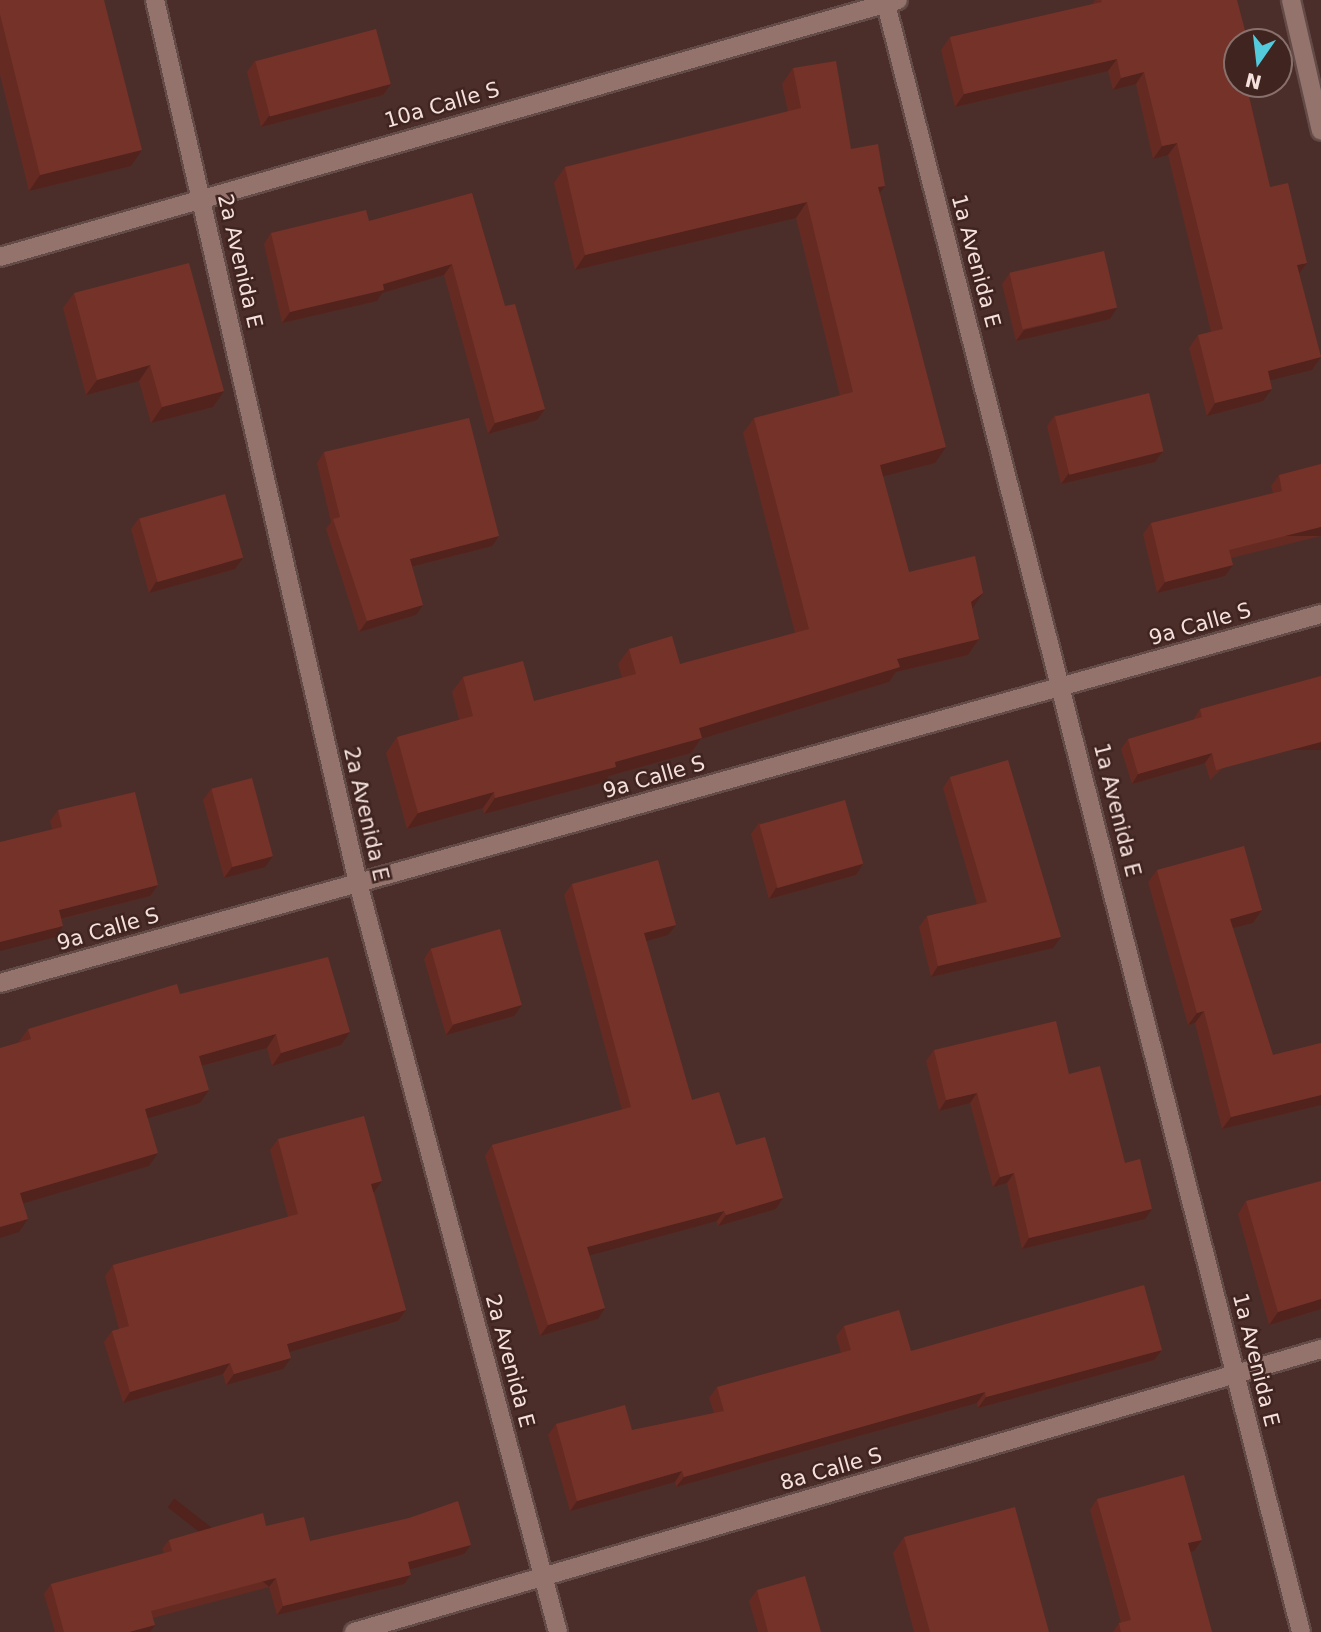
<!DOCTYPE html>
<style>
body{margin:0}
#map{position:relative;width:1321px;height:1632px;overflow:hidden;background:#4b2e2a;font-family:"DejaVu Sans",sans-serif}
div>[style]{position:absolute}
.roads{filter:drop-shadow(2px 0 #634b47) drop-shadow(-2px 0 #634b47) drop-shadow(0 2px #634b47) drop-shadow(0 -2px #634b47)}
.street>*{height:18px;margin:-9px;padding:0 9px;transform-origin:9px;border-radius:9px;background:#95736d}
.secondary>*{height:18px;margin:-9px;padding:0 9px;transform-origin:9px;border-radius:9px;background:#95736d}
.wall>*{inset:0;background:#652b23}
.shaded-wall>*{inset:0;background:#52231d;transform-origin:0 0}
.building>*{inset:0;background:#753229;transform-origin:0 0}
span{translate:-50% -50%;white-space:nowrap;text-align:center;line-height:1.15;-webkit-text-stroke:5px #402420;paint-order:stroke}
.street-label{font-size:21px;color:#f4e1dd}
.north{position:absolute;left:1223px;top:28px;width:70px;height:70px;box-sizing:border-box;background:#402420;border:2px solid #88706c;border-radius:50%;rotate:194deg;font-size:19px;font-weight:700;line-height:28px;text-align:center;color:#f4e1dd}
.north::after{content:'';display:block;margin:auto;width:24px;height:32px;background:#54cadd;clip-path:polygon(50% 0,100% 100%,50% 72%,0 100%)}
</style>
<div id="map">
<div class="roads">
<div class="street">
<i style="left:155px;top:0;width:906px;rotate:77.05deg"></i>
<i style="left:358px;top:883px;width:775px;rotate:75.05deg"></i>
<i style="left:885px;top:0;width:1684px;rotate:75.7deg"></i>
<i style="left:0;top:257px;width:934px;rotate:-15.97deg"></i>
<i style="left:0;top:983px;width:1372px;rotate:-15.61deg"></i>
<i style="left:354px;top:1632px;width:1008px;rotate:-16.31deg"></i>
</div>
<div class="secondary">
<i style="left:1291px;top:0;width:134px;rotate:77.1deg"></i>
</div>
</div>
<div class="wall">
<i style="clip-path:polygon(0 0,131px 166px,29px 191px,0 75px)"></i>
<i style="clip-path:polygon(1095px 0,1237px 0,1237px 42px,1270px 187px,1307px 263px,1299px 274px,1321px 357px,1312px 370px,1270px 380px,1263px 401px,1207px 416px,1189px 348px,1198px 335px,1211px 332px,1168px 155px,1153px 159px,1136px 84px,1113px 90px,1108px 71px,955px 107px,941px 50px,950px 37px,1092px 4px)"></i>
<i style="clip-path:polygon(255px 61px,391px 84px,383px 95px,261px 127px,247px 72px)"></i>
<i style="clip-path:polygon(793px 68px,851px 149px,880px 193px,935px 463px,883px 476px,909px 572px,972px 609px,979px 639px,968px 655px,896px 672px,889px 682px,701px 739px,691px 753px,609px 776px,605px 782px,484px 814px,483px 808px,407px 829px,386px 753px,397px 737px,459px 720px,452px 692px,463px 677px,534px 701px,622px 678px,618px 664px,629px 649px,680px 664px,795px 633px,743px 433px,754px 418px,840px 396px,796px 218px,575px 270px,554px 183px,565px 167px,788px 112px,782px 84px)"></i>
<i style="clip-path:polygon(472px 193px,505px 306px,545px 409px,537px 420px,488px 434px,444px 275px,382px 293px,377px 301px,282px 323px,264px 244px,271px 233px,369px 221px)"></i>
<i style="clip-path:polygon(1010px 273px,1110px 319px,1016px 341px,1002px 284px)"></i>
<i style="clip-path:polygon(74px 293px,224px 391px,213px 407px,151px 423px,139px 381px,86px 395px,63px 308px)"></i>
<i style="clip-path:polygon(1055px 415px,1163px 451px,1155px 462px,1061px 484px,1047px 426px)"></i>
<i style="clip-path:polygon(324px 452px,492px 546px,412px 567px,416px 615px,359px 632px,326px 529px,331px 522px,317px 463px)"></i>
<i style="clip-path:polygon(1321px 464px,1321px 536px,1231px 558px,1233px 565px,1225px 576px,1157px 593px,1143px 534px,1151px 523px,1273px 493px,1271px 486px,1279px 475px)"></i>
<i style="clip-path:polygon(139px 518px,235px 569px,149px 593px,131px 529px)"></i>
<i style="clip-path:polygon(1321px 676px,1210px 780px,1205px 763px,1132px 784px,1121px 749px,1128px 739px,1193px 720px,1200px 709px)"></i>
<i style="clip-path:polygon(950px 777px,1053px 948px,931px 977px,919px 927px,927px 916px,977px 904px,943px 788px)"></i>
<i style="clip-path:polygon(211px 789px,265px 867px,224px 878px,203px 800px)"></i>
<i style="clip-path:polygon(58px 810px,158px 885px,150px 896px,62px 919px,56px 937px,52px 829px,50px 821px)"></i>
<i style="clip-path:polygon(759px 823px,863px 864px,856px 875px,769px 899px,751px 834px)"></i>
<i style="clip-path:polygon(1157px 870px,1262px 910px,1253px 923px,1233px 928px,1273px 1055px,1321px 1043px,1321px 1105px,1222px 1129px,1195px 1023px,1188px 1025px,1148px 882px)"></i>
<i style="clip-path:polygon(572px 884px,668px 935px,646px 941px,692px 1100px,736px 1145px,776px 1209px,718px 1226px,717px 1221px,590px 1255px,598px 1319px,540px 1336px,485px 1156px,492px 1145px,622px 1110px,564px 895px)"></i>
<i style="clip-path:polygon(431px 948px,514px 1016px,446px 1035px,424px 959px)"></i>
<i style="clip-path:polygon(180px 994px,341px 1045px,272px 1066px,267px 1048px,202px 1066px,200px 1103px,148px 1118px,149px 1166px,23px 1203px,19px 1232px,18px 1043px,28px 1029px)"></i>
<i style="clip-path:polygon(934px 1050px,1069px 1074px,1125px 1163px,1145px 1219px,1022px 1249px,1007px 1183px,993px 1187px,970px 1103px,939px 1111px,926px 1061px)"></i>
<i style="clip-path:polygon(278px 1139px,374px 1192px,406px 1310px,398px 1321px,289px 1352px,283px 1369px,226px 1385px,223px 1374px,123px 1403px,104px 1342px,112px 1331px,119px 1329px,105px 1276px,113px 1265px,288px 1217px,270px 1150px)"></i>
<i style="clip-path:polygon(1246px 1201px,1321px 1309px,1269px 1325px,1238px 1214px)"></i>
<i style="clip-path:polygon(844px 1326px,911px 1351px,1162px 1350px,1154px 1360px,978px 1408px,977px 1403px,676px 1487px,675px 1482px,570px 1511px,548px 1435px,556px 1424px,632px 1430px,714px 1413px,709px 1398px,717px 1387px,841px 1353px,836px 1336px)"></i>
<i style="clip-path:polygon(1097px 1499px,1194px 1551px,1190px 1552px,1212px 1632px,1113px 1632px,1119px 1623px,1121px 1623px,1090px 1510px)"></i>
<i style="clip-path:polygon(266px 1526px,310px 1541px,464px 1554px,410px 1569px,404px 1584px,277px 1615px,269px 1587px,153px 1618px,150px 1632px,55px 1632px,44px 1594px,51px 1584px,164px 1553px,162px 1549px,169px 1540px)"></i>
<i style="clip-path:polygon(904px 1537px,1049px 1632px,914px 1632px,893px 1553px)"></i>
<i style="clip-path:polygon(757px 1590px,821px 1632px,758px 1632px,749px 1601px)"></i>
</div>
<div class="shaded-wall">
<i style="clip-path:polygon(1117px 59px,1108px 71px,955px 107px,964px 94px)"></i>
<i style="clip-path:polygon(1144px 72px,1136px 84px,1113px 90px,1121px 78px)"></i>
<i style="clip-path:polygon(391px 84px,383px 95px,261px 127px,269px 116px)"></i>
<i style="clip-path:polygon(1177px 143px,1168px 155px,1153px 159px,1162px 146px)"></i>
<i style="clip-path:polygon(142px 150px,131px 166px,29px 191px,40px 175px)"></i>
<i style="clip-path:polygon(885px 186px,874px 201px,878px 187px)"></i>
<i style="clip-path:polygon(807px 202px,796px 218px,575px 270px,585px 255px)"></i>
<i style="clip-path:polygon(1307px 263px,1298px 275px,1297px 265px)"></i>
<i style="clip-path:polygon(452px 264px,444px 275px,382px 293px,377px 301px,282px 323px,290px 312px)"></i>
<i style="clip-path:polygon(1117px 308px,1110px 319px,1016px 341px,1024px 330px)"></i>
<i style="clip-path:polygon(1321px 357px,1312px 370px,1259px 383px,1268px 371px)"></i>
<i style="clip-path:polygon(150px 365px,139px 381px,86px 395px,97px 380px)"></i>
<i style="clip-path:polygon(1272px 389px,1263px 401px,1207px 416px,1215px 403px)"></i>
<i style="clip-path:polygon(224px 391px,213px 407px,151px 423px,162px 407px)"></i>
<i style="clip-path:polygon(545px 409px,537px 420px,488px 434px,495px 423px)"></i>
<i style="clip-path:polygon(946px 447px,935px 463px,869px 480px,880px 465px)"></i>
<i style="clip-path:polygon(1163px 451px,1155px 462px,1061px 484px,1069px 473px)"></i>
<i style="left:1321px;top:527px;width:9px;height:95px;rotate:90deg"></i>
<i style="clip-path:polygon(499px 536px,492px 546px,403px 569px,410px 559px)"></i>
<i style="clip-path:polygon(243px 558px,235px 569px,149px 593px,156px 582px)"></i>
<i style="clip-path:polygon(1233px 565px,1225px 576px,1157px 593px,1165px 582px)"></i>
<i style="clip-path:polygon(983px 593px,972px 609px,971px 602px)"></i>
<i style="clip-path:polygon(423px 605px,416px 615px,359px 632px,367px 621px)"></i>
<i style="clip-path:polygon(979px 639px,968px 655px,896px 672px,889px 682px,701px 739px,691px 753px,609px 776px,605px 782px,484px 814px,495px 798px,615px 762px,699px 728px,897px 659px)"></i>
<i style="left:1321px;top:742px;width:8px;height:109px;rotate:90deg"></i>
<i style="clip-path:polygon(1212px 753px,1205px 763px,1132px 784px,1138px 774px)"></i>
<i style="clip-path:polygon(494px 792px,483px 808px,407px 829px,418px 813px)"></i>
<i style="clip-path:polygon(273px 856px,265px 867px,224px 878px,232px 867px)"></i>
<i style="clip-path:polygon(863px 864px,856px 875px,769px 899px,776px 888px)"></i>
<i style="clip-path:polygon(158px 885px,150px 896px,52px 921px,59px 910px)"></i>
<i style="clip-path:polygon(1262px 910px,1253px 923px,1221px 931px,1230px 919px)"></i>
<i style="clip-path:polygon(676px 925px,668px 935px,636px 944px,644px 933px)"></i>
<i style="clip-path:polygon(63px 926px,56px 937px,0 951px,0 942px)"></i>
<i style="clip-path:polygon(1061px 937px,1053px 948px,931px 977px,938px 966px)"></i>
<i style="clip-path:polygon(522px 1005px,514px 1016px,446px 1035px,454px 1024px)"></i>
<i style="clip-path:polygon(1204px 1011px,1195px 1023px,1188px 1025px,1197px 1013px)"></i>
<i style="clip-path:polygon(350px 1032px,341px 1045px,272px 1066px,281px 1053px)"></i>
<i style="clip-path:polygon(276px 1034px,267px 1048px,190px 1069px,199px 1056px)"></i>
<i style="clip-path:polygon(209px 1090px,200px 1103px,135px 1122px,145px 1109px)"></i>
<i style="clip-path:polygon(977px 1093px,970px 1103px,939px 1111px,946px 1100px)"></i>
<i style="clip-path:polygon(1321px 1095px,1321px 1105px,1222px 1129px,1231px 1117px)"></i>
<i style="clip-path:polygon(158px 1153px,149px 1166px,11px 1207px,20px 1193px)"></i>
<i style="clip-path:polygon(1014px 1173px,1007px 1183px,993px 1187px,1000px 1177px)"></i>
<i style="clip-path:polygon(382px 1181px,374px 1192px,363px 1195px,371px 1184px)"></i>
<i style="clip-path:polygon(783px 1198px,776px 1209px,718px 1226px,726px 1215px)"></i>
<i style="clip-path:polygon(1152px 1209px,1145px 1219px,1022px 1249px,1029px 1238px)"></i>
<i style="clip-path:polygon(724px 1211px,717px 1221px,580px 1258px,587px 1247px)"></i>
<i style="clip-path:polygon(28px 1219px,19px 1232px,0 1238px,0 1227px)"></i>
<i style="clip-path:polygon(1321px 1299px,1321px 1309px,1269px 1325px,1278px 1312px)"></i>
<i style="clip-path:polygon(605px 1308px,598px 1319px,540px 1336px,548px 1325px)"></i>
<i style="clip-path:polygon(406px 1310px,398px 1321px,279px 1355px,287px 1344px)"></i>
<i style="clip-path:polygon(1162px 1350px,1154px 1360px,978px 1408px,986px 1397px)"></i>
<i style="clip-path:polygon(291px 1358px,283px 1369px,226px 1385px,234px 1374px)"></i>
<i style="clip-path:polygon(230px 1363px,223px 1374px,123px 1403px,130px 1392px)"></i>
<i style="clip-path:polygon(985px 1392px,977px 1403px,676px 1487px,684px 1477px)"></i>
<i style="clip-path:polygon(682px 1471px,675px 1482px,570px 1511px,577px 1501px)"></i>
<i style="clip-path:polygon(1202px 1540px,1194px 1551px,1180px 1554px,1188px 1543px)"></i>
<i style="clip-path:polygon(471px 1545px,464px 1554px,401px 1572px,408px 1562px)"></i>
<i style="clip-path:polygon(411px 1575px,404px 1584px,277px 1615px,283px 1606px)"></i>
<i style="left:276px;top:1578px;width:11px;height:129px;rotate:128deg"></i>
<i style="clip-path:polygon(155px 1625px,150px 1632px,129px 1632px)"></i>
</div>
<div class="building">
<i style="clip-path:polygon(0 0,104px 0,142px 150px,40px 175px,0 14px)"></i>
<i style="clip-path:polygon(1101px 0,1237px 0,1248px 42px,1237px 42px,1237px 84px,1246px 84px,1270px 187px,1288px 183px,1307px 263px,1297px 265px,1321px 357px,1268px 371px,1272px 389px,1215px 403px,1198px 335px,1223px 329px,1177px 143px,1162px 146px,1144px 72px,1121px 78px,1117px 59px,964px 94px,950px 37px,1102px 2px)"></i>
<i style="left:376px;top:29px;width:57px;height:125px;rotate:75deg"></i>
<i style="clip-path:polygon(836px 61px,851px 149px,878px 144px,885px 186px,878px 187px,946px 447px,880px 465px,909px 572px,975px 556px,983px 593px,971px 602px,979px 639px,897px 659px,900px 667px,699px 728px,702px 738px,615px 762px,616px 767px,495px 798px,494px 792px,418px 813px,397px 737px,473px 716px,463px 677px,523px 661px,534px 701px,636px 674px,629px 649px,672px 636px,680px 664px,809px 629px,754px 418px,853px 392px,807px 202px,585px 255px,565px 167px,801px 108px,793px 68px)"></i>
<i style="clip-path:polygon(472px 193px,505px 306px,515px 304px,545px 409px,495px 423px,452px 264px,383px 284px,384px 290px,290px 312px,271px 233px,366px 210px,369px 221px)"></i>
<i style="left:1104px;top:251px;width:58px;height:97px;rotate:77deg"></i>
<i style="clip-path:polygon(189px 263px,224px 391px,162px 407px,150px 365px,97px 380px,74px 293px)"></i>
<i style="left:1149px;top:393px;width:60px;height:97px;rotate:76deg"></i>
<i style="clip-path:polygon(469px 418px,499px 536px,410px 559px,423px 605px,367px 621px,333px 519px,340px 517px,324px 452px)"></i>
<i style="clip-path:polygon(1321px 464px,1321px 527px,1229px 550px,1233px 565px,1165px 582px,1151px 523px,1282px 491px,1279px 475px)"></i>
<i style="left:225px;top:494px;width:66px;height:89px;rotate:74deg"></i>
<i style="clip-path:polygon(1321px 676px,1321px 742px,1216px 770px,1212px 753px,1138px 774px,1128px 739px,1202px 717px,1200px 709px)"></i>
<i style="clip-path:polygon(1008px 760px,1061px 937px,938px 966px,927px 916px,987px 902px,950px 777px)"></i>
<i style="left:252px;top:778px;width:81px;height:42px;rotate:75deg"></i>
<i style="clip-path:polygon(135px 792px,158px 885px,59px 910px,63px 926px,0 942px,0 842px,62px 827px,58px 810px)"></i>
<i style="left:845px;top:800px;width:66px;height:89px;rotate:74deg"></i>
<i style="clip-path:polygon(1244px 846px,1262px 910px,1230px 919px,1273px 1055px,1321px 1043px,1321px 1095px,1231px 1117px,1204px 1011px,1197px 1013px,1157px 870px)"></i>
<i style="clip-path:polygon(658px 860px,676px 925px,644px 933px,692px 1100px,719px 1092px,736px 1145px,765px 1137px,783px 1198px,726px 1215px,724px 1211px,587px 1247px,605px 1308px,548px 1325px,492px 1145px,631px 1107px,572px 884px)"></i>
<i style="left:500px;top:929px;width:79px;height:72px;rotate:74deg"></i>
<i style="clip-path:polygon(328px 957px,350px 1032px,281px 1053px,276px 1034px,199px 1056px,209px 1090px,145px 1109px,158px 1153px,20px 1193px,28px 1219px,0 1227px,0 1048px,31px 1039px,28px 1029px,177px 984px,180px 994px)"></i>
<i style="clip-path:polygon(1056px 1021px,1069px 1074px,1100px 1066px,1125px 1163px,1140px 1159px,1152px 1209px,1029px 1238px,1014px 1173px,1000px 1177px,977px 1093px,946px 1100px,934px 1050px)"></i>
<i style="clip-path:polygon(364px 1116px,382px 1181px,371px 1184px,406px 1310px,287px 1344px,291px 1358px,234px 1374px,230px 1363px,130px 1392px,112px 1331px,129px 1326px,113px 1265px,298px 1214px,278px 1139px)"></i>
<i style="clip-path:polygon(1321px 1181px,1321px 1299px,1278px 1312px,1246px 1201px)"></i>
<i style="clip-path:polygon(1144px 1285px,1162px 1350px,986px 1397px,985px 1392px,684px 1477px,682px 1471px,577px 1501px,556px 1424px,625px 1405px,632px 1430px,724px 1411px,717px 1387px,851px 1350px,844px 1326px,899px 1310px,911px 1351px)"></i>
<i style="clip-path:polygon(1184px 1475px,1202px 1540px,1188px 1543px,1212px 1632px,1121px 1632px,1119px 1623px,1131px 1620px,1097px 1499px)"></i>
<i style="clip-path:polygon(458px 1501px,471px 1545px,408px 1562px,411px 1575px,283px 1606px,276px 1578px,151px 1611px,155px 1625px,129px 1632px,64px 1632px,51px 1584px,172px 1551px,169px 1540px,263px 1513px,266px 1526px,304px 1517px,310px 1541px,409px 1518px)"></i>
<i style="clip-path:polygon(1015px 1507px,1049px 1632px,930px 1632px,904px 1537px)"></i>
<i style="clip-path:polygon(805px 1576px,821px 1632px,768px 1632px,757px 1590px)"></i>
</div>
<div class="street-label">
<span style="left:442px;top:105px;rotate:-16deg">10a Calle S</span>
<span style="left:240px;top:261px;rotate:77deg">2a Avenida E</span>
<span style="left:976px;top:261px;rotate:75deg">1a Avenida E</span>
<span style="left:1200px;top:624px;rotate:-16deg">9a Calle S</span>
<span style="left:654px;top:777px;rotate:-16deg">9a Calle S</span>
<span style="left:1117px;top:810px;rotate:76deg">1a Avenida E</span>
<span style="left:366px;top:814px;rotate:77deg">2a Avenida E</span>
<span style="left:108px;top:929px;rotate:-16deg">9a Calle S</span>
<span style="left:1256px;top:1360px;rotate:76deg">1a Avenida E</span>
<span style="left:510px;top:1361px;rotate:75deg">2a Avenida E</span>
<span style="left:831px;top:1469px;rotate:-16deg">8a Calle S</span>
</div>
<div class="north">N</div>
</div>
